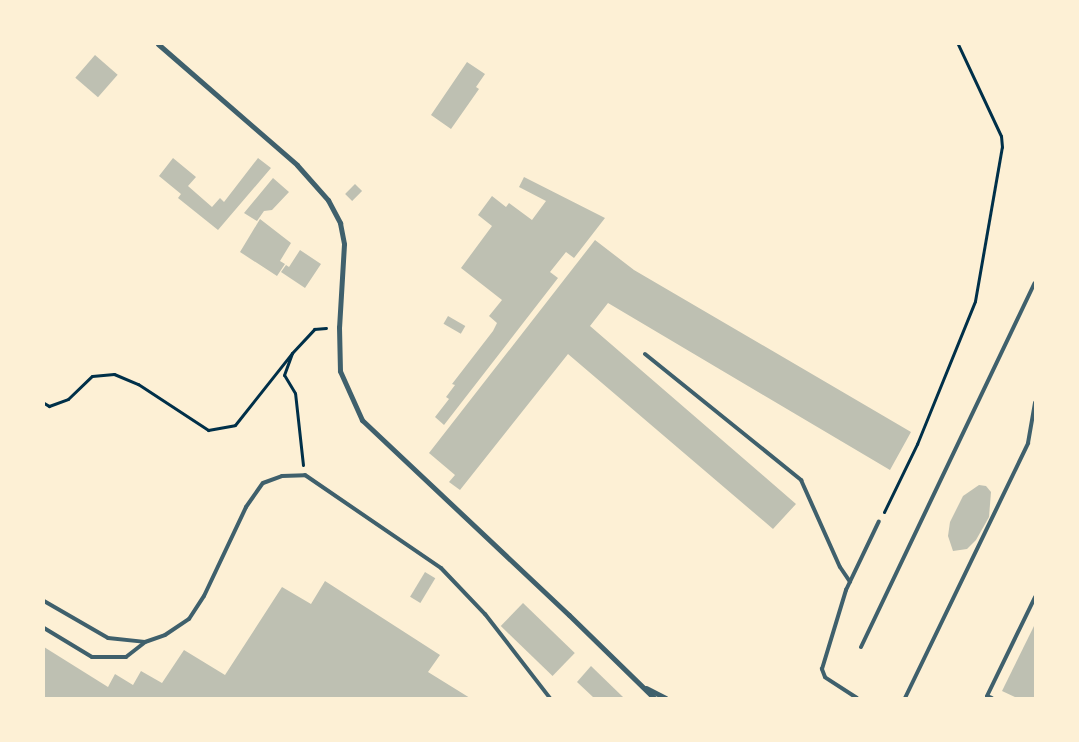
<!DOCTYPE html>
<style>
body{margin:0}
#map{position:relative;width:1079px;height:742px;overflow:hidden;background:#fdf0d5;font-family:"Source Sans 3",sans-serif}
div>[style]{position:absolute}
.building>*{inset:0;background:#bec0b2;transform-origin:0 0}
.path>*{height:3px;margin:-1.5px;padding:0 1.5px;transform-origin:1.5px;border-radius:1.5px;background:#003049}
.service>*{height:4px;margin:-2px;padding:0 2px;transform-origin:2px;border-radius:2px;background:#3f606c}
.minor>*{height:5px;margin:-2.5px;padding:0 2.5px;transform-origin:2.5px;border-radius:2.5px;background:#3f606c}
span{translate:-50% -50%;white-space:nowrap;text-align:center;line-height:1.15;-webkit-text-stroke:5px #fdf0d5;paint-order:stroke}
.frame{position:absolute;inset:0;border:45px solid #fdf0d5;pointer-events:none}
</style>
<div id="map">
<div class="building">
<i style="left:95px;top:55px;width:30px;height:30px;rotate:41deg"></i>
<i style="clip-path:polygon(467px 62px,485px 74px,476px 87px,479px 89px,451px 129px,431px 115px)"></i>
<i style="clip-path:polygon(173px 158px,196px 177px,188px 186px,212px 207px,220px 198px,224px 202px,258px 158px,271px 168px,218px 230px,178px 198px,181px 194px,159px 176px)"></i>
<i style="clip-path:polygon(524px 177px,605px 218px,574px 258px,566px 252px,550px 272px,558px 278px,444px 425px,435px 417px,449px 399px,446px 397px,455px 385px,452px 384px,493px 331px,497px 323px,489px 316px,502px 300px,461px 268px,492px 226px,478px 215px,492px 196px,506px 207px,509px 203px,532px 220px,546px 201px,519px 187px)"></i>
<i style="clip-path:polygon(273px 178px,289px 192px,272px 210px,264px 211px,257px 221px,244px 213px)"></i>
<i style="left:355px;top:184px;width:10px;height:14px;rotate:45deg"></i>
<i style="clip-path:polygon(260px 219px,291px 243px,280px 261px,285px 264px,277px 276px,240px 252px)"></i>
<i style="clip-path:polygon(595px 240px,634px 270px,911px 432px,890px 470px,608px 303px,590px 326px,796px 504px,773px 529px,568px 354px,460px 490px,449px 482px,455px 475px,429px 453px)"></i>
<i style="clip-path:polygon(300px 250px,321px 264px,305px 288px,281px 272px,286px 265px,289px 267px)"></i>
<i style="left:448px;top:316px;width:20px;height:9px;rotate:30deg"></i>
<i style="clip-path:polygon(979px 485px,986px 486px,991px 492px,989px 517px,976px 540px,967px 549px,953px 551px,948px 536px,950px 522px,963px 496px)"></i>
<i style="left:425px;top:572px;width:12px;height:29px;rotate:31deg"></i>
<i style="clip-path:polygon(325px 581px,440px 655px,428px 672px,470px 698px,44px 698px,44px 647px,108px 687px,115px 674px,133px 685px,141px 671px,162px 683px,184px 650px,225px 675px,282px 587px,311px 604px)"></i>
<i style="left:523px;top:603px;width:72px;height:32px;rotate:44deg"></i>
<i style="clip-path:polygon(1035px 624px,1035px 698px,1017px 698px,1002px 691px)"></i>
<i style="clip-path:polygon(591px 666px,624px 698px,594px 698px,577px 682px)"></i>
</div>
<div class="path">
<i style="left:44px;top:403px;width:6px;rotate:31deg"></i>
<i style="left:49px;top:406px;width:20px;rotate:-20deg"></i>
<i style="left:68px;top:399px;width:33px;rotate:-44deg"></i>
<i style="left:92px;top:376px;width:22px;rotate:-5deg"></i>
<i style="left:114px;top:374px;width:26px;rotate:23deg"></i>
<i style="left:138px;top:384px;width:84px;rotate:33.3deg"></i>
<i style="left:208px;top:430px;width:27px;rotate:-10deg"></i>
<i style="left:235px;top:425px;width:92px;rotate:-51.6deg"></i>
<i style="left:303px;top:465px;width:72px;rotate:-96.3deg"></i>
<i style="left:295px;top:393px;width:21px;rotate:-121deg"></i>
<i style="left:284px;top:375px;width:23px;rotate:-70deg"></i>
<i style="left:292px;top:353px;width:33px;rotate:-47deg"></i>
<i style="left:314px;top:329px;width:12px;rotate:-5deg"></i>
<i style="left:884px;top:512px;width:76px;rotate:-64.1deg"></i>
<i style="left:917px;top:444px;width:154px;rotate:-67.9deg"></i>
<i style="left:975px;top:301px;width:156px;rotate:-80.1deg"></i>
<i style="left:1002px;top:147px;width:11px;rotate:-95deg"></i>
<i style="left:1001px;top:136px;width:102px;rotate:-115.1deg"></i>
</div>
<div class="service">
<i style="left:645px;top:354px;width:201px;rotate:38.9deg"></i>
<i style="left:801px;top:480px;width:95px;rotate:65.9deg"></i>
<i style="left:840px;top:567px;width:18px;rotate:56deg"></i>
<i style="left:44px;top:601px;width:74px;rotate:30deg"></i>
<i style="left:108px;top:638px;width:37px;rotate:6deg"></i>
<i style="left:145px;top:642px;width:21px;rotate:-19deg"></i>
<i style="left:165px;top:635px;width:29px;rotate:-34deg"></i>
<i style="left:189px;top:619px;width:27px;rotate:-57deg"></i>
<i style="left:204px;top:596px;width:98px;rotate:-64.7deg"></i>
<i style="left:246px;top:507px;width:29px;rotate:-55deg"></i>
<i style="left:263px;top:483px;width:20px;rotate:-20deg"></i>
<i style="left:282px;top:476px;width:23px;rotate:-2deg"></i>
<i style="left:305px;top:475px;width:165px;rotate:34.4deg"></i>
<i style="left:441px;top:568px;width:64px;rotate:46.3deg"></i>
<i style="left:485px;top:614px;width:106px;rotate:52.3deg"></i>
<i style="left:44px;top:628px;width:56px;rotate:31.1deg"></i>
<i style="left:92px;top:657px;width:34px"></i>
<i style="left:126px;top:657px;width:24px;rotate:-38deg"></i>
<i style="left:861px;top:647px;width:403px;rotate:-64.5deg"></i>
<i style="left:857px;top:698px;width:38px;rotate:-147deg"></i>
<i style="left:825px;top:677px;width:9px;rotate:-111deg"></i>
<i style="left:822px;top:669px;width:83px;rotate:-73.1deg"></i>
<i style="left:846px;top:590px;width:76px;rotate:-64.4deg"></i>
<i style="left:905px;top:698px;width:283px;rotate:-64.2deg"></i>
<i style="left:1028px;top:443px;width:41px;rotate:-80.1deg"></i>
<i style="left:992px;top:698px;width:5px;rotate:-158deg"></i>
<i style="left:987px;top:696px;width:110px;rotate:-64.1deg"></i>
</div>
<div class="minor">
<i style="left:158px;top:44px;width:184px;rotate:41deg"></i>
<i style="left:297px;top:165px;width:47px;rotate:48.5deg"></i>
<i style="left:328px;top:200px;width:26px;rotate:62deg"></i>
<i style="left:340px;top:223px;width:21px;rotate:79deg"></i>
<i style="left:344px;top:244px;width:83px;rotate:93.4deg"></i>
<i style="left:339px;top:327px;width:44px;rotate:88.7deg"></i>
<i style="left:340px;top:371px;width:54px;rotate:65.8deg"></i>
<i style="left:362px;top:420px;width:284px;rotate:43.3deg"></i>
<i style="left:569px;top:615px;width:119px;rotate:44.3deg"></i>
<i style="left:646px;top:688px;width:22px;rotate:27deg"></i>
</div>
<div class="frame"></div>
</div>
